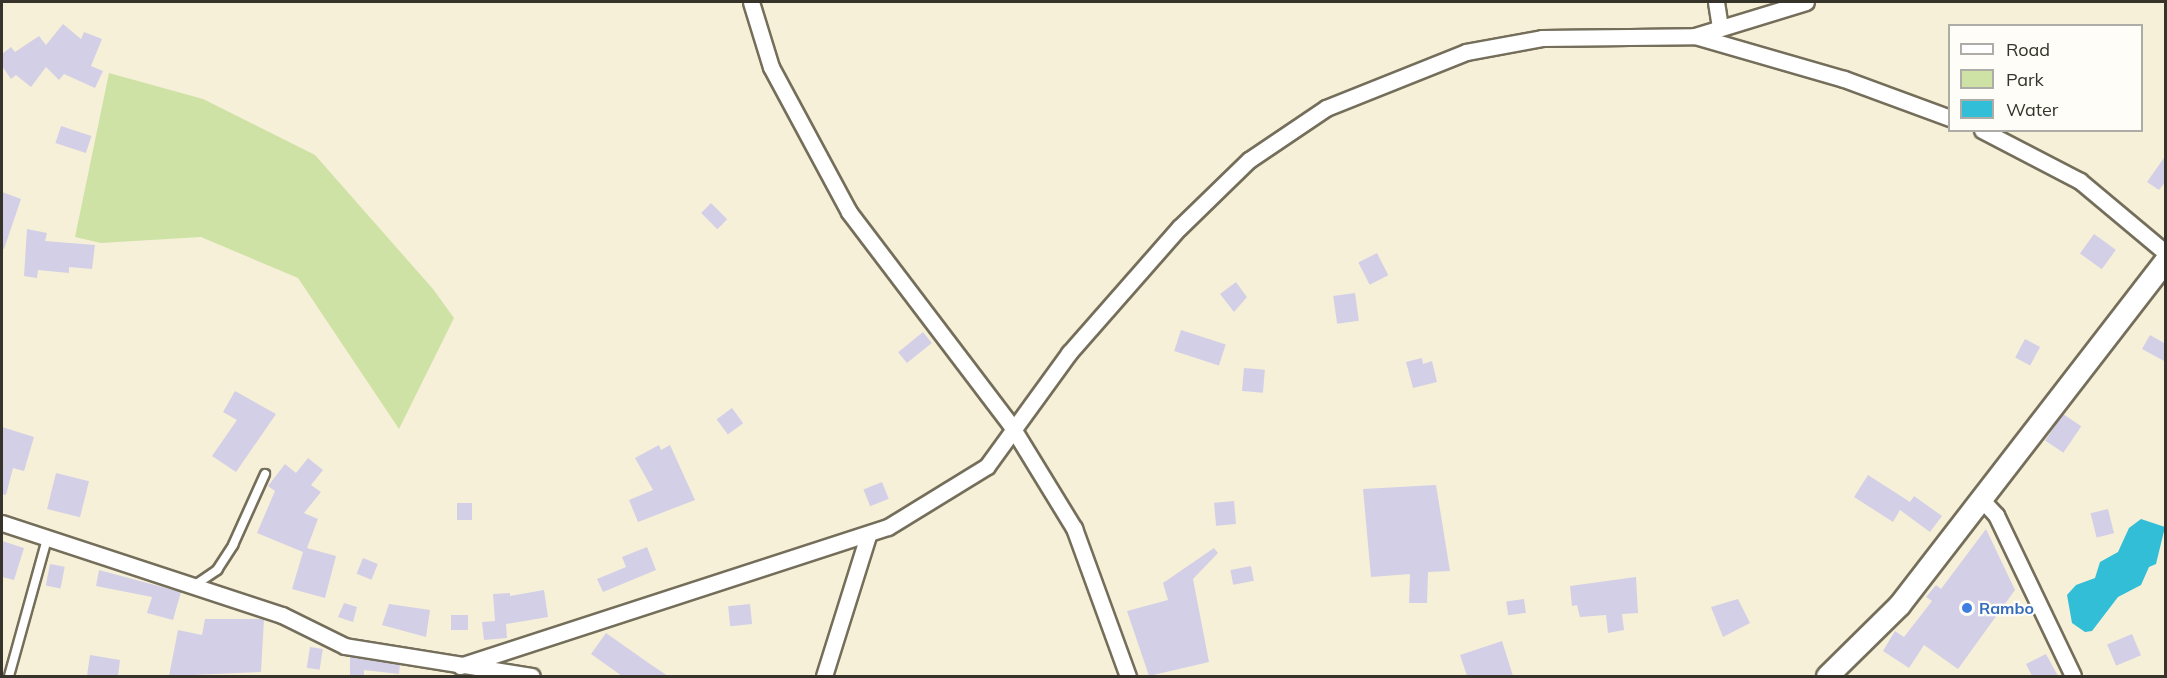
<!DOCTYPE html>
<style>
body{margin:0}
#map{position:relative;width:2167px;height:678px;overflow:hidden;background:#f6f0d9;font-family:Mulish,sans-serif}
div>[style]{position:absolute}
.green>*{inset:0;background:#cee2a6}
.water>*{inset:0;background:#31bed6}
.building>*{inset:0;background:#d3cfe6;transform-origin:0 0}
.roads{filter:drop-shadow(2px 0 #746e5a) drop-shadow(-2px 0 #746e5a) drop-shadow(0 2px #746e5a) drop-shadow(0 -2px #746e5a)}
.service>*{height:8px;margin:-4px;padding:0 4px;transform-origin:4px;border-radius:4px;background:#fff}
.minor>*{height:15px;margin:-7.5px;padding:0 7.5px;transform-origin:7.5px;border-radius:7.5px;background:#fff}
.secondary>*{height:21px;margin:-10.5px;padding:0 10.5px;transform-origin:10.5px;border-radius:10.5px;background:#fff}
.dots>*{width:16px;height:16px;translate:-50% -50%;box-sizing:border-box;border:3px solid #fefdf8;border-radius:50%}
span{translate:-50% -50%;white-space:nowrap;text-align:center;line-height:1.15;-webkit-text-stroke:4.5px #fefdf8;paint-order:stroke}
.shop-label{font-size:16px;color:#366cbe;font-weight:700}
.left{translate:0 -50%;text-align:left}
.frame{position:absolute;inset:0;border:3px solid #36332a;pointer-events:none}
.legend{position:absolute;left:1948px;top:24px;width:195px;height:108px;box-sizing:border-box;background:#fefdf8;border:2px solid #aeaca6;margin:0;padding:8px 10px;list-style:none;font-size:18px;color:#36332a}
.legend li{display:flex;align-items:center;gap:12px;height:30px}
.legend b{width:30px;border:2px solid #aeaca6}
</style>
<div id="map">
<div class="green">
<i style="clip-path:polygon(109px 73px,203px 99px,315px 155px,433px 289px,454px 318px,399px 429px,298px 278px,201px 237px,101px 243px,75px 237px)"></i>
</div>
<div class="water">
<i style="clip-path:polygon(2141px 519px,2165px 527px,2156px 564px,2149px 567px,2141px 585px,2118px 597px,2092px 631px,2085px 632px,2072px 623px,2067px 595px,2076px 585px,2095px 578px,2100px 562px,2118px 552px,2129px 528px)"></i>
</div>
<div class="building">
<i style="clip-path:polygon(63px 24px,81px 39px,84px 32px,102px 39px,91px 66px,103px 71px,95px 88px,64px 74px,59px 80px,46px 67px,31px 87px,16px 75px,11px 79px,2px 66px,2px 54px,11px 47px,15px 52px,39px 36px,46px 45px)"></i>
<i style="left:61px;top:126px;width:32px;height:18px;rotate:18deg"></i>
<i style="clip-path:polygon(2166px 155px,2166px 181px,2159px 190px,2147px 182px)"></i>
<i style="clip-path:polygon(2px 192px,21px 199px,4px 249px,2px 249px)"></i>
<i style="left:711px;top:203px;width:23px;height:14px;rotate:45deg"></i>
<i style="clip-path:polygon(27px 229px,47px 233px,45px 241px,95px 245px,92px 269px,69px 267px,69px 273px,38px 270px,37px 278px,24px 276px)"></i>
<i style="left:2094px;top:234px;width:27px;height:24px;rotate:36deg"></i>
<i style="left:1377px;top:253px;width:25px;height:21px;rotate:63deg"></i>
<i style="clip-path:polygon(1236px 282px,1247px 297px,1234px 312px,1220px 294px)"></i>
<i style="left:1355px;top:293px;width:28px;height:22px;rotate:82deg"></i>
<i style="left:1181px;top:330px;width:47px;height:22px;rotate:18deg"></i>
<i style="left:923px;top:332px;width:14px;height:32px;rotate:51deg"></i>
<i style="clip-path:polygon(2150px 335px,2166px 344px,2166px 362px,2142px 349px)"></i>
<i style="left:2025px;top:339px;width:17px;height:21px;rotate:28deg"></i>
<i style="clip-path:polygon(1422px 358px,1423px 364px,1432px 361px,1437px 382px,1413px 388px,1406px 362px)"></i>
<i style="left:1244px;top:368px;width:21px;height:23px;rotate:5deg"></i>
<i style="clip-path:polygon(235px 391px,276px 414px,236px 472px,212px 456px,237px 420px,223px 412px)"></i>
<i style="left:732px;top:408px;width:19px;height:19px;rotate:54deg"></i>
<i style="left:2063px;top:414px;width:22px;height:32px;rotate:34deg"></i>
<i style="clip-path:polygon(2px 427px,34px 437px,24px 471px,13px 468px,6px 495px,2px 494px)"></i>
<i style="clip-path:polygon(659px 445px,661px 450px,670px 445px,695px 500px,638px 522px,629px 500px,653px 490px,635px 458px)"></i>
<i style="clip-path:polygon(308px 458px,323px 470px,311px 485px,321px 492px,304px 513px,318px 519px,307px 548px,336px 556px,325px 598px,292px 589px,303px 552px,257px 533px,275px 491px,268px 486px,285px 464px,296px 473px)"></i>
<i style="left:56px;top:473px;width:34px;height:37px;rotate:14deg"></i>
<i style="clip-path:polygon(1868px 475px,1910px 502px,1914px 496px,1942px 516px,1930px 532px,1900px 510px,1893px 522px,1854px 497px)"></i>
<i style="left:882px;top:482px;width:18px;height:20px;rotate:68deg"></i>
<i style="clip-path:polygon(1436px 485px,1450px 571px,1428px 572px,1427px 603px,1409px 603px,1410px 574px,1371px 577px,1363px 489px)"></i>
<i style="left:1234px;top:501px;width:23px;height:20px;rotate:85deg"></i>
<i style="left:457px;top:503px;width:15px;height:17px"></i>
<i style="left:2108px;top:509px;width:25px;height:18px;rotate:76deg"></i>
<i style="clip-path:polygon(1986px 529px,2015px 590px,1958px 669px,1924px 645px,1909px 668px,1883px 651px,1895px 631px,1904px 637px,1932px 601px,1926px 597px,1936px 585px,1941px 589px)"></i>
<i style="clip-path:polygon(2px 541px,24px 548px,14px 580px,2px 577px)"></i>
<i style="clip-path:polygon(647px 547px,656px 570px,603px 592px,597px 579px,626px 567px,622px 557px)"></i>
<i style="clip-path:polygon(1214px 548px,1218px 553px,1193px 579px,1209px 662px,1149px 676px,1127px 611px,1168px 600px,1163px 583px)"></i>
<i style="left:363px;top:558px;width:16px;height:17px;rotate:22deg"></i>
<i style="left:50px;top:564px;width:15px;height:22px;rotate:11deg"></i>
<i style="left:1251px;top:566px;width:15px;height:21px;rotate:79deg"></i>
<i style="clip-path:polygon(99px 570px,181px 592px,173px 620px,147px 613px,152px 597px,96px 586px)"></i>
<i style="clip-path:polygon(1636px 577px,1638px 613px,1622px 614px,1624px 630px,1608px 633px,1606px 615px,1580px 617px,1577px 605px,1572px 606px,1570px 586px)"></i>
<i style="clip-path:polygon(544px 590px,548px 617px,506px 624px,507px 638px,484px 640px,482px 622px,495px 621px,493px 594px,510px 593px,510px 596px)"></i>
<i style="left:1524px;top:599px;width:14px;height:18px;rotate:82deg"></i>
<i style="clip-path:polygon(1738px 599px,1750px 623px,1723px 637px,1711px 607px)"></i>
<i style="clip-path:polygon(344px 603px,357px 607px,353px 622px,338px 617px)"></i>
<i style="clip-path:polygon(389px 604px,430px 610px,426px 637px,382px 625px)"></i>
<i style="left:750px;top:604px;width:20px;height:22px;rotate:84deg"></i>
<i style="left:468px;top:615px;width:15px;height:17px;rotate:90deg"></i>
<i style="clip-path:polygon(205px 619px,264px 619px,261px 672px,169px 676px,178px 630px,202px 635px)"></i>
<i style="clip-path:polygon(606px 633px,650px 664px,668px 676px,622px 676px,591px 654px)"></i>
<i style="left:2132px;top:634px;width:23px;height:27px;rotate:67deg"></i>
<i style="clip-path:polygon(1502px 641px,1513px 676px,1467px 676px,1460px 655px)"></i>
<i style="left:310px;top:647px;width:13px;height:21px;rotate:9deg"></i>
<i style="clip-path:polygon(2046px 654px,2058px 676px,2032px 676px,2026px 664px)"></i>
<i style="clip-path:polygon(90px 655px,120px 660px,118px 676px,87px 676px)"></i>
<i style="clip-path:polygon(350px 657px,400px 665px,399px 674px,364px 670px,364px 676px,350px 676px)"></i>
</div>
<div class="roads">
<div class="service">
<i style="left:195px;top:585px;width:27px;rotate:-34deg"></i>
<i style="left:217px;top:570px;width:30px;rotate:-57deg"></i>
<i style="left:233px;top:545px;width:78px;rotate:-65.7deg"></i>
<i style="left:9px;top:676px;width:142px;rotate:-74.5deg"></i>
</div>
<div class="minor">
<i style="left:751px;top:2px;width:68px;rotate:72.9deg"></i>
<i style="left:771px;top:67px;width:165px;rotate:61.7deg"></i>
<i style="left:849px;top:212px;width:270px;rotate:52.8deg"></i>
<i style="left:1012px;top:427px;width:119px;rotate:58.5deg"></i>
<i style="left:1074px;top:528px;width:158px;rotate:70deg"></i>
<i style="left:1716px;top:2px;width:25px;rotate:81deg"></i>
<i style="left:1695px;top:36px;width:116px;rotate:-17deg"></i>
<i style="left:1982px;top:130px;width:110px;rotate:27.5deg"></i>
<i style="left:2080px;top:181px;width:112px;rotate:39.9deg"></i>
<i style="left:1982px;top:500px;width:21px;rotate:47deg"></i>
<i style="left:1996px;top:515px;width:178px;rotate:64.4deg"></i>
<i style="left:2px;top:523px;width:295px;rotate:18.2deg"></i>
<i style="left:282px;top:615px;width:70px;rotate:26.2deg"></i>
<i style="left:345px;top:646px;width:189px;rotate:9.1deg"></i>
<i style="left:460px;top:666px;width:450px;rotate:-18deg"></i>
<i style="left:888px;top:527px;width:116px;rotate:-31.6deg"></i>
<i style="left:987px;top:466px;width:140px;rotate:-54deg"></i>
<i style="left:1069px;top:353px;width:167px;rotate:-48.7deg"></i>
<i style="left:1179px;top:228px;width:98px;rotate:-44.2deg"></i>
<i style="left:1249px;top:160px;width:93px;rotate:-34deg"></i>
<i style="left:1326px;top:108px;width:151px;rotate:-21.8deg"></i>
<i style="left:1466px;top:52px;width:77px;rotate:-10.4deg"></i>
<i style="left:1542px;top:38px;width:153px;rotate:-0.7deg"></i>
<i style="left:1695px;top:36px;width:155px;rotate:16.1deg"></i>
<i style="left:1844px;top:79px;width:113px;rotate:20.2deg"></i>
<i style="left:824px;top:676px;width:147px;rotate:-72.6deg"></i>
</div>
<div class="secondary">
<i style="left:1827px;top:676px;width:101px;rotate:-44.6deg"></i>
<i style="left:1899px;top:605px;width:436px;rotate:-52.3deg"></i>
</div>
</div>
<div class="dots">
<i style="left:1967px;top:608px;background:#3f7fe0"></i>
</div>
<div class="shop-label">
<span class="left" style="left:1979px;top:608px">Rambo</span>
</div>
<div class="frame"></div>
<ul class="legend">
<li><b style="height:8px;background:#fff"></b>Road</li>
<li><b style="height:16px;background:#cee2a6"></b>Park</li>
<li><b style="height:16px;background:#31bed6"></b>Water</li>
</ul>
</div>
